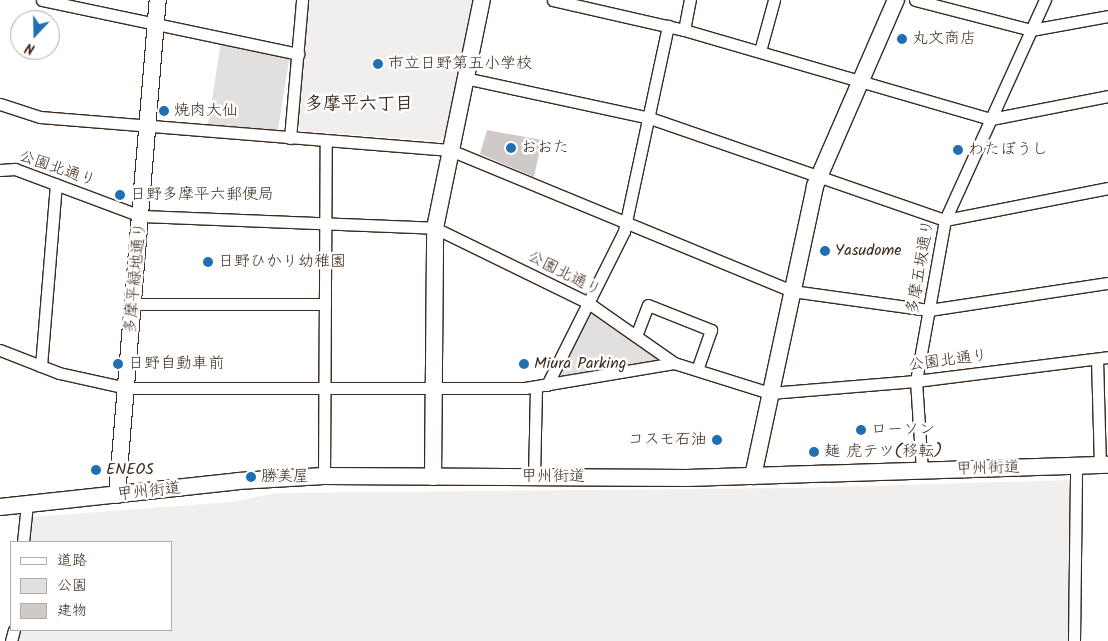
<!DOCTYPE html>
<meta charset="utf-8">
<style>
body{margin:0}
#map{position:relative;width:1108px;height:641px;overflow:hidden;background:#fff;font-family:Kalam,"Klee One",sans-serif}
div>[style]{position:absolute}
.built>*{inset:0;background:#f1efee}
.green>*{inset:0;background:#e2e0de;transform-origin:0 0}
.building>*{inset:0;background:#cfcac7}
.roads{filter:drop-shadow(1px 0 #3b2a1e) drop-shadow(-1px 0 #3b2a1e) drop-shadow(0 1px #3b2a1e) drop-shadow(0 -1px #3b2a1e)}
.street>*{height:11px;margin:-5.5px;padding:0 5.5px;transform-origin:5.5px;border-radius:5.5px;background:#fff}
.secondary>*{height:16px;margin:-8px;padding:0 8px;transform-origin:8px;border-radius:8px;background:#fff}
.dots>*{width:14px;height:14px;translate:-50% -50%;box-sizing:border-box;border:2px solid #fff;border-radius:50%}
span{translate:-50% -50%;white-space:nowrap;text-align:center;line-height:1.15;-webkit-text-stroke:5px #fff;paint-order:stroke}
.poi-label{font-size:16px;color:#3b2a1e}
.left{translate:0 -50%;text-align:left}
.right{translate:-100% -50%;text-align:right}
.street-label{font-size:16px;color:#3b2a1e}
.neighbourhood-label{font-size:18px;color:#3b2a1e;font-weight:700}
.legend{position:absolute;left:10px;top:541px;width:162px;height:90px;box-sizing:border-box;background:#fff;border:1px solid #b1aaa5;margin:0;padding:6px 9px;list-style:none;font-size:15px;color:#3b2a1e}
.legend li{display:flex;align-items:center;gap:10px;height:25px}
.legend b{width:25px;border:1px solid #b1aaa5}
.north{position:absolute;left:10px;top:10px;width:50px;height:50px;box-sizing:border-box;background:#fff;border:1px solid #b1aaa5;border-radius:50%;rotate:201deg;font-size:14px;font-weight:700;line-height:20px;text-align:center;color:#3b2a1e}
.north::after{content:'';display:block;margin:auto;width:18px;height:22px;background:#1f6fb2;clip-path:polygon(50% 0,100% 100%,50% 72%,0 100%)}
</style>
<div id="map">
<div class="built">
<i style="clip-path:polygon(307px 0,476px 0,445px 137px,438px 141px,301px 131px,297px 124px)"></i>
<i style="clip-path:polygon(1073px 480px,1071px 641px,16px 641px,20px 630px,171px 630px,171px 542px,30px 542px,32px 517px,232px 502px,276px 493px,794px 488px)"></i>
</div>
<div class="green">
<i style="left:221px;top:42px;width:70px;height:83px;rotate:9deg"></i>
<i style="clip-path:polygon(589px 312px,664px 362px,557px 378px)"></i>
</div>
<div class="building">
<i style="clip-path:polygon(487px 130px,542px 140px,534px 177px,480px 154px)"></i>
</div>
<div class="roads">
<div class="street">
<i style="left:42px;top:0;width:262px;rotate:11.9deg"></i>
<i style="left:553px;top:0;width:134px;rotate:12.9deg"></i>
<i style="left:684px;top:30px;width:320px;rotate:16.2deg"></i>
<i style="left:991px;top:119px;width:119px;rotate:-11.1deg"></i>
<i style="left:915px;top:0;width:120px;rotate:14.5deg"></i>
<i style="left:1031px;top:30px;width:78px;rotate:-10.3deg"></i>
<i style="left:684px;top:30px;width:31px;rotate:-79deg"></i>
<i style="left:760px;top:51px;width:53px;rotate:-74.6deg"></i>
<i style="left:465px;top:78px;width:189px;rotate:12.2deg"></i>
<i style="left:650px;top:118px;width:312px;rotate:19.1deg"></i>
<i style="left:945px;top:220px;width:166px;rotate:-11.1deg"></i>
<i style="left:0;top:104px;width:42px;rotate:18deg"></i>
<i style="left:40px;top:117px;width:411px;rotate:4.6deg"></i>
<i style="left:450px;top:150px;width:370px;rotate:22.4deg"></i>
<i style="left:792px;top:291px;width:138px;rotate:7.9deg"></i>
<i style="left:929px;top:310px;width:181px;rotate:-8.6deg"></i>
<i style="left:290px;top:138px;width:139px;rotate:-85deg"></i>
<i style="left:0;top:170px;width:15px;rotate:-4deg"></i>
<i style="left:15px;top:169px;width:134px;rotate:20.5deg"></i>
<i style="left:141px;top:216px;width:294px;rotate:2.3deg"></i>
<i style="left:435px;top:228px;width:169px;rotate:26deg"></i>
<i style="left:587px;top:302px;width:106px;rotate:35deg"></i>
<i style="left:674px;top:363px;width:101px;rotate:17.4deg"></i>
<i style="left:770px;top:393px;width:146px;rotate:-4.7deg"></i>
<i style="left:916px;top:381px;width:193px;rotate:-7.1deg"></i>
<i style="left:134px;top:304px;width:191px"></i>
<i style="left:636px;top:336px;width:33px;rotate:-69deg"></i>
<i style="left:648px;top:305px;width:68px;rotate:21.6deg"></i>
<i style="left:711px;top:330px;width:42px;rotate:109.3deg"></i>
<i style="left:0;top:350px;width:63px;rotate:21.3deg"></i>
<i style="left:59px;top:373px;width:70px;rotate:12.4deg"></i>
<i style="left:127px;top:388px;width:398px"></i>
<i style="left:525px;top:388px;width:151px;rotate:-9.5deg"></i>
<i style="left:1097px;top:359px;width:106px;rotate:88.4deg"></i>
<i style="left:41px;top:366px;width:182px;rotate:-85.3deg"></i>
<i style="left:547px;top:385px;width:172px;rotate:-63.4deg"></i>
<i style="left:624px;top:231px;width:210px;rotate:-77.9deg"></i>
<i style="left:922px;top:471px;width:90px;rotate:-93.8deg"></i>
<i style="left:916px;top:381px;width:164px;rotate:-79.8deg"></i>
<i style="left:945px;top:220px;width:242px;rotate:-65.6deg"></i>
<i style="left:324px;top:476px;width:335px;rotate:-89.7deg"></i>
<i style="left:534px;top:477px;width:90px;rotate:-88.7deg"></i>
<i style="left:23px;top:542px;width:38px;rotate:-84deg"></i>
<i style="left:11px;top:641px;width:11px;rotate:-75deg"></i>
<i style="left:1074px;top:641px;width:175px;rotate:-89.3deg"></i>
</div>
<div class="secondary">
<i style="left:753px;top:476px;width:297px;rotate:-77.9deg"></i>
<i style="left:815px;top:186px;width:203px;rotate:-66.5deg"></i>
<i style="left:433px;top:477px;width:249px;rotate:-89.5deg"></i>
<i style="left:435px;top:228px;width:233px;rotate:-78.4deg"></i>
<i style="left:117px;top:495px;width:497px;rotate:-85.3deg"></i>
<i style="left:0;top:507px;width:239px;rotate:-6.2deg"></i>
<i style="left:238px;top:481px;width:86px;rotate:-3.3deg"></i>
<i style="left:324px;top:476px;width:363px;rotate:0.3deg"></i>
<i style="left:687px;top:478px;width:421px;rotate:-1.8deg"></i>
</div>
</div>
<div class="dots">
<i style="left:902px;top:39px;background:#1f6fb2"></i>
<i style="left:378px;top:64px;background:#1f6fb2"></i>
<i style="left:164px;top:111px;background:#1f6fb2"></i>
<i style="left:511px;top:148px;background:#1f6fb2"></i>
<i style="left:958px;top:150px;background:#1f6fb2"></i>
<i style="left:120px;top:195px;background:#1f6fb2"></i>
<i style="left:825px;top:251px;background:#1f6fb2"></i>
<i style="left:208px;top:262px;background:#1f6fb2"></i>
<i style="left:118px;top:364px;background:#1f6fb2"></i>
<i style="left:524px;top:364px;background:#1f6fb2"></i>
<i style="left:861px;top:430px;background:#1f6fb2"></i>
<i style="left:717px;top:440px;background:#1f6fb2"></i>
<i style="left:814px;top:452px;background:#1f6fb2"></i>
<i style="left:96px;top:470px;background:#1f6fb2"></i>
<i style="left:251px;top:477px;background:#1f6fb2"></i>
</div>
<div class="poi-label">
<span class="left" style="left:912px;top:39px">丸文商店</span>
<span class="left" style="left:388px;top:64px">市立日野第五小学校</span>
<span class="left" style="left:174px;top:111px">焼肉大仙</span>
<span class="left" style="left:521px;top:148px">おおた</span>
<span class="left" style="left:968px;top:150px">わたぼうし</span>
<span class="left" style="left:130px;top:195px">日野多摩平六郵便局</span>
<span class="left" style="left:835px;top:251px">Yasudome</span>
<span class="left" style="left:218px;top:262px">日野ひかり幼稚園</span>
<span class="left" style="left:128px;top:364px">日野自動車前</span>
<span class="left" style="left:534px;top:364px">Miura Parking</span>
<span class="left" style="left:871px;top:430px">ローソン</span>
<span class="right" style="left:707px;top:440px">コスモ石油</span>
<span class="left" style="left:824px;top:452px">麺 虎テツ(移転)</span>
<span class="left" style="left:106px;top:470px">ENEOS</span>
<span class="left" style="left:261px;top:477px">勝美屋</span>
</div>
<div class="street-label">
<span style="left:57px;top:169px;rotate:19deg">公園北通り</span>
<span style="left:921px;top:267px;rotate:-80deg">多摩五坂通り</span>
<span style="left:564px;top:274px;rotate:27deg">公園北通り</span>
<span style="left:136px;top:278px;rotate:-85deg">多摩平緑地通り</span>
<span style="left:948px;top:361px;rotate:-7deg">公園北通り</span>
<span style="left:988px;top:469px;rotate:-2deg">甲州街道</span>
<span style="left:553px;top:477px">甲州街道</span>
<span style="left:149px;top:492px;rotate:-6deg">甲州街道</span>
</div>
<div class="neighbourhood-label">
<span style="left:359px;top:105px">多摩平六丁目</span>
</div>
<ul class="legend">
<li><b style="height:6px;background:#fff"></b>道路</li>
<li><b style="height:14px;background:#e2e0de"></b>公園</li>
<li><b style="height:14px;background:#cfcac7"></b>建物</li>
</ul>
<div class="north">N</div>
</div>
